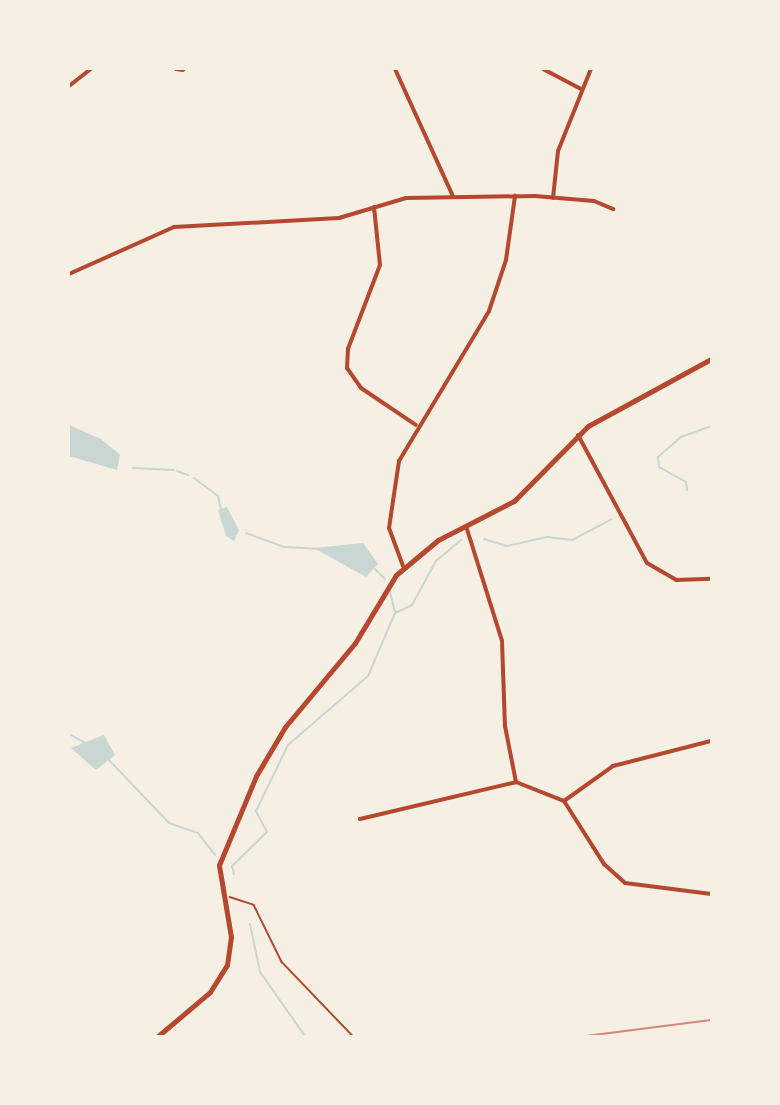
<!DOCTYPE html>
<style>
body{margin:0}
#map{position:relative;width:780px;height:1105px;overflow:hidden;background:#f6efe4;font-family:Montserrat,sans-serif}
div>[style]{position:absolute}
.water>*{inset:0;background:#c9d6d2}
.stream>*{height:2px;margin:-1px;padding:0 1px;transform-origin:1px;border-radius:1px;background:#c9d6d2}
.path>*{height:1.5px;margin:-0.75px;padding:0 0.75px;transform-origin:0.75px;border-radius:0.75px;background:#b5482f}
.minor>*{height:4px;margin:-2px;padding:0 2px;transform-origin:2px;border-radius:2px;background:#b5482f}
.secondary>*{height:5px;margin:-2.5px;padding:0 2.5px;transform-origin:2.5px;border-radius:2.5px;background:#b5482f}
.rail>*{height:2px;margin:-1px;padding:0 1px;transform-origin:1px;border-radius:1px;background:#cf8b77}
span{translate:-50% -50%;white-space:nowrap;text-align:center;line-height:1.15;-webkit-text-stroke:5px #f6efe4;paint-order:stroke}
.frame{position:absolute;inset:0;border:70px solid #f6efe4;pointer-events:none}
</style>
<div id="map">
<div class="water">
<i style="clip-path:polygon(69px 425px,101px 439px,120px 455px,117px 470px,69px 456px)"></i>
<i style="clip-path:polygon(227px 507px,239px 530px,234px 541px,226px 536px,218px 510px)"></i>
<i style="clip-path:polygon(363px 543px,378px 564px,366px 577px,314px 548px)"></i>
<i style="clip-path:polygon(104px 735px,115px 755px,96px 770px,71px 748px)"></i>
</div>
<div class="stream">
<i style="left:133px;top:468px;width:41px;rotate:2.8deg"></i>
<i style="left:177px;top:471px;width:12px;rotate:20deg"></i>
<i style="left:194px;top:478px;width:30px;rotate:37deg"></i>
<i style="left:218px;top:496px;width:14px;rotate:78deg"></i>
<i style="left:687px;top:490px;width:8px;rotate:-97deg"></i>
<i style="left:686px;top:482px;width:31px;rotate:-151deg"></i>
<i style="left:659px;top:467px;width:10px;rotate:-96deg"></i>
<i style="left:658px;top:457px;width:30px;rotate:-41deg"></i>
<i style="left:681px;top:437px;width:32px;rotate:-20deg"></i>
<i style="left:246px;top:533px;width:40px;rotate:20.2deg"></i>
<i style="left:284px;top:547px;width:33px;rotate:3deg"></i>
<i style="left:484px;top:539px;width:24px;rotate:17deg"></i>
<i style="left:507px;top:546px;width:41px;rotate:-12.7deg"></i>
<i style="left:547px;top:537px;width:25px;rotate:7deg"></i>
<i style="left:572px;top:540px;width:45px;rotate:-27.7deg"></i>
<i style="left:375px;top:569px;width:14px;rotate:45deg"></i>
<i style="left:395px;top:613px;width:19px;rotate:-25deg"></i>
<i style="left:412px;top:605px;width:50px;rotate:-61.4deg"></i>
<i style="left:436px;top:561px;width:33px;rotate:-40deg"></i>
<i style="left:69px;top:734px;width:21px;rotate:29deg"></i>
<i style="left:109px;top:760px;width:87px;rotate:46.4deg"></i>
<i style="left:169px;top:823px;width:31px;rotate:19deg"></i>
<i style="left:198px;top:833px;width:28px;rotate:52deg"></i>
<i style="left:234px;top:874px;width:8px;rotate:-104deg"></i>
<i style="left:232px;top:866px;width:49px;rotate:-44.2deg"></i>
<i style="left:267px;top:832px;width:24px;rotate:-118deg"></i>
<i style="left:256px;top:811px;width:73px;rotate:-64.1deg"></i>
<i style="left:288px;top:745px;width:106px;rotate:-40.8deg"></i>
<i style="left:368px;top:676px;width:69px;rotate:-66.8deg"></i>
<i style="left:395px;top:613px;width:22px;rotate:-103deg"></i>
<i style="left:250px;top:924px;width:49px;rotate:78.2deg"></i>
<i style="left:260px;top:972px;width:78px;rotate:54.9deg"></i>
</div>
<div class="path">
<i style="left:230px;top:897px;width:25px;rotate:18deg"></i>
<i style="left:254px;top:905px;width:64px;rotate:63.8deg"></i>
<i style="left:282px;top:962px;width:103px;rotate:46.2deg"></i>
</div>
<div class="minor">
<i style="left:176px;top:69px;width:7px;rotate:8deg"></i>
<i style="left:395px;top:69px;width:140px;rotate:65.5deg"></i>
<i style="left:543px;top:69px;width:43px;rotate:27.8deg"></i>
<i style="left:69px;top:86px;width:28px;rotate:-38deg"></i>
<i style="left:553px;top:198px;width:47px;rotate:-83.9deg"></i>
<i style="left:558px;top:151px;width:88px;rotate:-68.1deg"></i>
<i style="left:374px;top:207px;width:58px;rotate:84.1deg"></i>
<i style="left:380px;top:265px;width:90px;rotate:110.9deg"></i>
<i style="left:348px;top:349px;width:19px;rotate:93deg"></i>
<i style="left:347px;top:368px;width:24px;rotate:55deg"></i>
<i style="left:361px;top:388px;width:66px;rotate:33.9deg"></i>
<i style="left:69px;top:274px;width:115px;rotate:-24.1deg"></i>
<i style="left:174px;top:227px;width:165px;rotate:-3.1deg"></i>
<i style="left:339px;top:218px;width:70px;rotate:-16.6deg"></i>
<i style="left:406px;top:198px;width:129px;rotate:-0.9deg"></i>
<i style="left:535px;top:196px;width:59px;rotate:4.8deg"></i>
<i style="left:594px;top:201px;width:21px;rotate:23deg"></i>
<i style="left:578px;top:435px;width:145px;rotate:61.7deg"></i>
<i style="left:647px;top:563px;width:34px;rotate:30deg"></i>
<i style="left:676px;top:580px;width:35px;rotate:-2deg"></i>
<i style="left:466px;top:526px;width:121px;rotate:72.6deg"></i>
<i style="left:502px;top:641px;width:85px;rotate:88deg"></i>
<i style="left:505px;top:726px;width:57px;rotate:78.9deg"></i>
<i style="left:516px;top:782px;width:52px;rotate:21.6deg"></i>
<i style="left:564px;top:801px;width:75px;rotate:57.6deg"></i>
<i style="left:604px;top:864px;width:28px;rotate:42deg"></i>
<i style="left:625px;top:883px;width:87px;rotate:7.3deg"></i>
<i style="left:403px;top:566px;width:40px;rotate:-110.2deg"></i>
<i style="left:389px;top:528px;width:68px;rotate:-81.5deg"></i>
<i style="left:399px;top:461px;width:175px;rotate:-59deg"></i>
<i style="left:489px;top:311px;width:54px;rotate:-71.6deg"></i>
<i style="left:506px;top:260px;width:65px;rotate:-82deg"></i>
<i style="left:564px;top:801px;width:60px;rotate:-35.5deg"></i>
<i style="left:613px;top:766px;width:101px;rotate:-14.3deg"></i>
<i style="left:360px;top:819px;width:160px;rotate:-13.3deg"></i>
</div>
<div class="secondary">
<i style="left:158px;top:1036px;width:68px;rotate:-40.2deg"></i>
<i style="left:210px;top:992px;width:32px;rotate:-58deg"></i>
<i style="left:227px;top:965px;width:28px;rotate:-82deg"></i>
<i style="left:231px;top:937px;width:73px;rotate:-99.5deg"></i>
<i style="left:219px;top:865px;width:96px;rotate:-67.4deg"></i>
<i style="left:256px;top:776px;width:57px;rotate:-59.4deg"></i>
<i style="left:285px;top:727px;width:109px;rotate:-50.2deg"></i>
<i style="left:355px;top:643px;width:79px;rotate:-58.9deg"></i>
<i style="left:396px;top:575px;width:55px;rotate:-39.8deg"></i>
<i style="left:438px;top:540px;width:85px;rotate:-27.2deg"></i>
<i style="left:514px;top:501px;width:105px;rotate:-45.4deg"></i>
<i style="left:588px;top:426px;width:140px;rotate:-28.6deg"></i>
</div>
<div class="rail">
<i style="left:586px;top:1036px;width:126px;rotate:-7.3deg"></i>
</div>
<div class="frame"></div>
</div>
